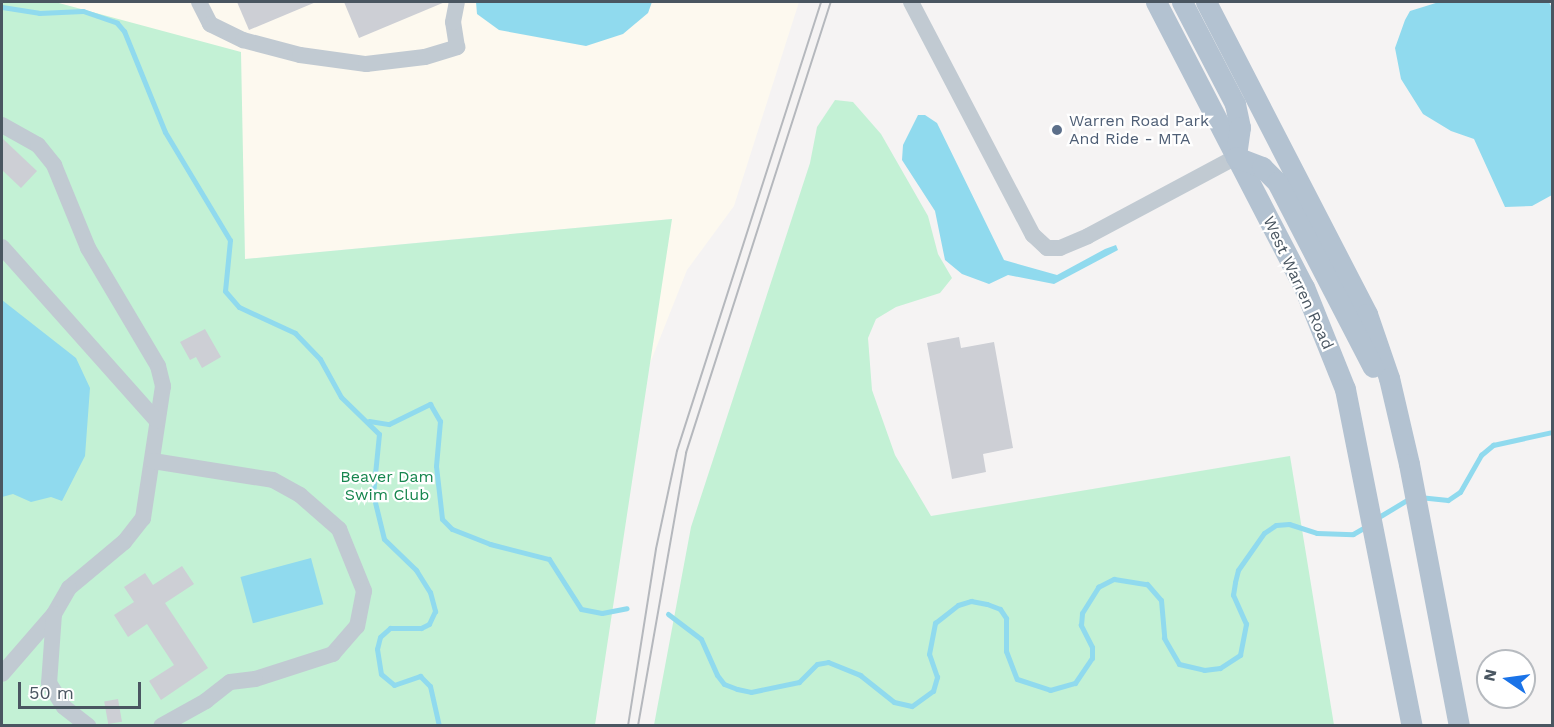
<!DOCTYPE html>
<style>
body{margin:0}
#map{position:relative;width:1554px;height:727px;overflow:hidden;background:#f5f3f3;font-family:"Work Sans",sans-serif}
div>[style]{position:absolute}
.commercial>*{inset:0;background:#fdf9ef}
.green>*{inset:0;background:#c3f1d5}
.water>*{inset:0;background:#90daee;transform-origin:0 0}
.stream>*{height:5px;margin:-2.5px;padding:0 2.5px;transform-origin:2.5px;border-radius:2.5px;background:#90daee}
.building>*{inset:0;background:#cdcfd5;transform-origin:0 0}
.minor>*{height:16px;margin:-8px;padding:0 8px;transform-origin:8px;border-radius:8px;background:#c1cad2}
.major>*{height:21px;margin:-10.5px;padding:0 10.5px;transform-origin:10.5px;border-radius:10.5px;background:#b3c2d1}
.tram>*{height:1.5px;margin:-0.75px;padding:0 0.75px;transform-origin:0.75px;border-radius:0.75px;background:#b5b8bd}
.dots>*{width:16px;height:16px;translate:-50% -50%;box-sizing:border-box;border:3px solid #fff;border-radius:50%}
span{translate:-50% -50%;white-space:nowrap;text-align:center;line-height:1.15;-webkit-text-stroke:4.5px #fff;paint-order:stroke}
.service-label{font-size:16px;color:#4e5e75}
.left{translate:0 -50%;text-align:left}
.street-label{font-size:16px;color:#4a5661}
.park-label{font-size:16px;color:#17864f}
.frame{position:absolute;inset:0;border:3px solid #4a5661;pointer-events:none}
.north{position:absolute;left:1476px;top:649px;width:60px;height:60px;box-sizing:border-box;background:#fff;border:2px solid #b7bbc0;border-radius:50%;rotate:283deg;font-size:16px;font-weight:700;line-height:24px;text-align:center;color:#4a5661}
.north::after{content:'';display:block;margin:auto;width:21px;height:27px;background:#1a73e8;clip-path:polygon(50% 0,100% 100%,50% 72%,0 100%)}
.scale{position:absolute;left:18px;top:682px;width:123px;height:27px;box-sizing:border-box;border:3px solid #4a5661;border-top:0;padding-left:8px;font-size:18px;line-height:21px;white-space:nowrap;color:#4a5661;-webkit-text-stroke:4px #fff;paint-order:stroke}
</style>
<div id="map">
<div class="commercial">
<i style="clip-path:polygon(55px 2px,799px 2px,734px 206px,687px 270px,645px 376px,671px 219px,245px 259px,243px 163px,137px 25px)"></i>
</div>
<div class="green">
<i style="clip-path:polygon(2px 2px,55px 2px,241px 52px,245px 259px,672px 219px,595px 725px,2px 725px)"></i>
<i style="clip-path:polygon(835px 100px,853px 102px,881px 134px,928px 216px,938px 254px,952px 278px,940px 293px,896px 307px,876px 319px,868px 338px,872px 390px,895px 455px,931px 516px,1290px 456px,1334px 725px,654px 725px,691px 527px,810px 163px,817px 127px)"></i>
</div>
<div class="water">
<i style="clip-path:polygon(476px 2px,652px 2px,648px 13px,623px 34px,586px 46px,499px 30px,477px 14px)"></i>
<i style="clip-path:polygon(1439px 2px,1549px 2px,1552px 8px,1552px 195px,1532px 206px,1505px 207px,1474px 139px,1451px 131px,1423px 114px,1401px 79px,1395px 48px,1405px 20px,1410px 11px)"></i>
<i style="clip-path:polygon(918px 115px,925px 115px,937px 123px,1004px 260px,1057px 275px,1105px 249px,1116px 245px,1118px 250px,1054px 284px,1008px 275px,989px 284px,962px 274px,945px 260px,935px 211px,902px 160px,903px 145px)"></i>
<i style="clip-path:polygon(2px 300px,76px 358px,90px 388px,85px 456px,62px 501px,51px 497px,31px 502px,13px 494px,2px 497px)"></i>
<i style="left:311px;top:558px;width:48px;height:73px;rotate:75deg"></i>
</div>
<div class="stream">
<i style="left:2px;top:7px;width:37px;rotate:9deg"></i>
<i style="left:39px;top:13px;width:44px;rotate:-2.6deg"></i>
<i style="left:83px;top:11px;width:36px;rotate:19deg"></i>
<i style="left:117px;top:23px;width:11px;rotate:49deg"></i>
<i style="left:124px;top:31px;width:109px;rotate:67.9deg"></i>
<i style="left:165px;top:132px;width:126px;rotate:59deg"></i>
<i style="left:230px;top:240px;width:51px;rotate:95.6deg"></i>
<i style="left:225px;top:291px;width:21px;rotate:49deg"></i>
<i style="left:239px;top:307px;width:62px;rotate:24.9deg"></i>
<i style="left:295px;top:333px;width:36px;rotate:46deg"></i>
<i style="left:320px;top:359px;width:43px;rotate:61.1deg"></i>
<i style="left:341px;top:397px;width:53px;rotate:44.2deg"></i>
<i style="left:379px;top:434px;width:60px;rotate:95.7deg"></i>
<i style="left:373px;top:494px;width:46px;rotate:76.3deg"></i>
<i style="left:384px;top:539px;width:45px;rotate:44.1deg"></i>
<i style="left:416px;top:570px;width:26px;rotate:58deg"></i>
<i style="left:430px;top:592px;width:20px;rotate:75deg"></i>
<i style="left:435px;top:611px;width:14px;rotate:115deg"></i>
<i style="left:429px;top:624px;width:9px;rotate:153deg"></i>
<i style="left:421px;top:628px;width:31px;rotate:180deg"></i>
<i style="left:390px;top:628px;width:13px;rotate:138deg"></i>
<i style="left:380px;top:637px;width:12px;rotate:104deg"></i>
<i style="left:377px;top:649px;width:25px;rotate:81deg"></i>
<i style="left:381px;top:674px;width:17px;rotate:40deg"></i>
<i style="left:394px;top:685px;width:28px;rotate:-19deg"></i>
<i style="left:420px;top:676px;width:14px;rotate:45deg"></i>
<i style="left:430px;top:686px;width:41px;rotate:77.3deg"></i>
<i style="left:369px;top:421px;width:20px;rotate:9deg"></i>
<i style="left:389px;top:424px;width:46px;rotate:-26deg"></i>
<i style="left:430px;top:404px;width:20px;rotate:60deg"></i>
<i style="left:440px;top:421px;width:45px;rotate:95.1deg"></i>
<i style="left:436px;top:466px;width:53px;rotate:83.5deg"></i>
<i style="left:442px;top:519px;width:14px;rotate:45deg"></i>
<i style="left:452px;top:529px;width:41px;rotate:21.5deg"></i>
<i style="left:490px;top:544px;width:61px;rotate:14.3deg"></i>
<i style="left:549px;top:559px;width:59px;rotate:57.4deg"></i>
<i style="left:581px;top:609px;width:21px;rotate:11deg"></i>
<i style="left:602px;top:613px;width:25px;rotate:-11deg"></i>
<i style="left:1419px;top:497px;width:29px;rotate:6deg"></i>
<i style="left:1448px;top:500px;width:14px;rotate:-34deg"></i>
<i style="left:1460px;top:492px;width:43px;rotate:-60.4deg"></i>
<i style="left:1481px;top:455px;width:16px;rotate:-40deg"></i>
<i style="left:1493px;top:445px;width:60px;rotate:-12.4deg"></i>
<i style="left:1377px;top:518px;width:39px;rotate:-31deg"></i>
<i style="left:668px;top:614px;width:41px;rotate:37.1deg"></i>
<i style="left:701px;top:639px;width:39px;rotate:66deg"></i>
<i style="left:717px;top:675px;width:11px;rotate:52deg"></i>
<i style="left:724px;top:684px;width:14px;rotate:21deg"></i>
<i style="left:737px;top:689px;width:14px;rotate:12deg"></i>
<i style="left:751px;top:692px;width:49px;rotate:-11.8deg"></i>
<i style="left:799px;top:682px;width:25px;rotate:-45deg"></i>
<i style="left:817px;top:664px;width:11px;rotate:-10deg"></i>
<i style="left:828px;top:662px;width:35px;rotate:22deg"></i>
<i style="left:860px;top:675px;width:43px;rotate:38.5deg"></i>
<i style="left:894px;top:702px;width:18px;rotate:13deg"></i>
<i style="left:912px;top:706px;width:26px;rotate:-36deg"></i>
<i style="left:933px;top:691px;width:15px;rotate:-74deg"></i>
<i style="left:937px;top:677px;width:24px;rotate:-109deg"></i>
<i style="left:929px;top:654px;width:32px;rotate:-79deg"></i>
<i style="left:935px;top:623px;width:29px;rotate:-38deg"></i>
<i style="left:958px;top:605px;width:14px;rotate:-17deg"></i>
<i style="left:971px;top:601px;width:16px;rotate:11deg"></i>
<i style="left:987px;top:604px;width:14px;rotate:21deg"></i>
<i style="left:1000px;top:609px;width:11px;rotate:56deg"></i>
<i style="left:1006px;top:618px;width:33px;rotate:90deg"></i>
<i style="left:1006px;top:651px;width:30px;rotate:69deg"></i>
<i style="left:1017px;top:679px;width:35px;rotate:18deg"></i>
<i style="left:1050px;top:690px;width:26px;rotate:-16deg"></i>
<i style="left:1075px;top:683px;width:30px;rotate:-56deg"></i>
<i style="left:1092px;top:658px;width:11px;rotate:-90deg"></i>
<i style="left:1092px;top:647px;width:25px;rotate:-117deg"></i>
<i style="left:1081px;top:625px;width:12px;rotate:-85deg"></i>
<i style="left:1082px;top:613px;width:31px;rotate:-58deg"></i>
<i style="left:1098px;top:587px;width:18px;rotate:-27deg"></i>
<i style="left:1114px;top:579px;width:33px;rotate:9deg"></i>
<i style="left:1147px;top:584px;width:21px;rotate:49deg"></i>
<i style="left:1161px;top:600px;width:38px;rotate:85deg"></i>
<i style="left:1164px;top:638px;width:30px;rotate:60deg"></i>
<i style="left:1179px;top:664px;width:26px;rotate:13deg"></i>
<i style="left:1204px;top:670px;width:16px;rotate:-7deg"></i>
<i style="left:1220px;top:668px;width:24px;rotate:-33deg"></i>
<i style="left:1240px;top:655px;width:32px;rotate:-79deg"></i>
<i style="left:1246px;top:624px;width:32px;rotate:-114deg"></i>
<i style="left:1233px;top:595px;width:13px;rotate:-81deg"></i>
<i style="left:1235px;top:582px;width:12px;rotate:-76deg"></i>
<i style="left:1238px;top:570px;width:45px;rotate:-54.9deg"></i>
<i style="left:1264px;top:533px;width:14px;rotate:-34deg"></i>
<i style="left:1276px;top:525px;width:13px;rotate:-4deg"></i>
<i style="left:1289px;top:524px;width:29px;rotate:18deg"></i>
<i style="left:1317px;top:533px;width:36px;rotate:2deg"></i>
<i style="left:1353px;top:534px;width:16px;rotate:-30deg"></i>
</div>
<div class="building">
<i style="clip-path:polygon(237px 2px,316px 2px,249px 30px)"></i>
<i style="clip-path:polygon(344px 2px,445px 2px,359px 38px)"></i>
<i style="clip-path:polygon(2px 138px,37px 171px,21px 188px,2px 170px)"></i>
<i style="clip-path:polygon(205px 329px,221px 357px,202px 368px,196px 357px,190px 360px,180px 342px)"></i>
<i style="clip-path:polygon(959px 337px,961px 348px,994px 342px,1013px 448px,983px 454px,986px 472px,952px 479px,927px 343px)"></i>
<i style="clip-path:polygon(182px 566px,194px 584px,165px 603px,208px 668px,161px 700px,149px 681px,174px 665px,147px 624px,128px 637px,114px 615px,134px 602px,124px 587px,145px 573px,153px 585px)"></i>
<i style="left:118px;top:699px;width:23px;height:14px;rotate:80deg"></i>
</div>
<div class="minor">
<i style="left:199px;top:2px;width:25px;rotate:63deg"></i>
<i style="left:210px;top:24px;width:37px;rotate:26deg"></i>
<i style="left:243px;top:40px;width:59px;rotate:14.7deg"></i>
<i style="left:300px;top:55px;width:67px;rotate:7.8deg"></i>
<i style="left:366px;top:64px;width:59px;rotate:-6.8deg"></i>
<i style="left:425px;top:57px;width:34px;rotate:-17deg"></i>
<i style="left:457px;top:47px;width:25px;rotate:-99deg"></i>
<i style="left:453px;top:22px;width:20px;rotate:-79deg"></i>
<i style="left:911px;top:2px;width:263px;rotate:62.4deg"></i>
<i style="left:1033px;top:235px;width:19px;rotate:43deg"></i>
<i style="left:1047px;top:248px;width:13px"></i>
<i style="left:1060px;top:248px;width:30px;rotate:-23deg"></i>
<i style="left:1088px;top:236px;width:168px;rotate:-28.1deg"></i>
<i style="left:2px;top:125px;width:41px;rotate:29.1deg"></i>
<i style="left:38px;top:145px;width:26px;rotate:51deg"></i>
<i style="left:54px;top:165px;width:90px;rotate:67.7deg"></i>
<i style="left:88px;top:248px;width:137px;rotate:59.3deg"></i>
<i style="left:158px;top:366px;width:21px;rotate:76deg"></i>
<i style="left:163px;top:386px;width:134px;rotate:98.6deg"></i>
<i style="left:143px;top:518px;width:31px;rotate:128deg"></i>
<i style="left:124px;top:542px;width:72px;rotate:140.1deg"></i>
<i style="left:69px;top:588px;width:30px;rotate:120deg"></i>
<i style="left:54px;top:614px;width:79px;rotate:130.9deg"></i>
<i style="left:2px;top:247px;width:233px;rotate:48.3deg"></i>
<i style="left:153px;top:461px;width:121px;rotate:9deg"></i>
<i style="left:273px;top:480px;width:31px;rotate:29deg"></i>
<i style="left:300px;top:495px;width:52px;rotate:41.1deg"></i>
<i style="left:339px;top:529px;width:67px;rotate:68deg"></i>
<i style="left:364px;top:591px;width:36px;rotate:101deg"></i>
<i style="left:357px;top:626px;width:37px;rotate:131deg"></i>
<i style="left:333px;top:654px;width:82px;rotate:162.2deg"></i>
<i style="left:255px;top:679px;width:25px;rotate:173deg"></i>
<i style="left:230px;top:682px;width:31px;rotate:142deg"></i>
<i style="left:206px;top:701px;width:51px;rotate:150.9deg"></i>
<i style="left:54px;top:614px;width:69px;rotate:94.1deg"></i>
<i style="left:49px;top:683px;width:28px;rotate:58deg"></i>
<i style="left:64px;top:707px;width:31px;rotate:38deg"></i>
</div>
<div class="major">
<i style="left:1156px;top:2px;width:321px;rotate:62.6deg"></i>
<i style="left:1304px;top:287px;width:110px;rotate:68.1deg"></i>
<i style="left:1345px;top:389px;width:344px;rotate:78.8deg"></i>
<i style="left:1182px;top:2px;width:115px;rotate:62.5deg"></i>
<i style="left:1235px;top:104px;width:24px;rotate:78deg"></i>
<i style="left:1240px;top:127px;width:30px;rotate:98deg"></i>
<i style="left:1206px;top:2px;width:351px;rotate:62.7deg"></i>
<i style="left:1367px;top:314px;width:68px;rotate:71deg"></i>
<i style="left:1389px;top:378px;width:88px;rotate:76.9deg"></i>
<i style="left:1409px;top:464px;width:267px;rotate:79.2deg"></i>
<i style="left:1236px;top:157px;width:28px;rotate:21deg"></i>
<i style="left:1262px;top:167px;width:21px;rotate:45deg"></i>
<i style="left:1277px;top:182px;width:208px;rotate:62.6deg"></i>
</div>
<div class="tram">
<i style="left:628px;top:726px;width:179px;rotate:-81deg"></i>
<i style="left:656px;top:549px;width:100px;rotate:-77.9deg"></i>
<i style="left:677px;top:451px;width:472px;rotate:-72.2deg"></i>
<i style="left:638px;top:726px;width:277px;rotate:-80deg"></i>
<i style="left:686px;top:453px;width:474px;rotate:-72.2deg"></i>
</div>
<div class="dots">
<i style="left:1057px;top:130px;background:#5c6f8a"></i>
</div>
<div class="service-label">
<span class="left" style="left:1069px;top:130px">Warren Road Park<br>And Ride - MTA</span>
</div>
<div class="street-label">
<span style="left:1298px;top:283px;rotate:65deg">West Warren Road</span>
</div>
<div class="park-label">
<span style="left:387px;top:486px">Beaver Dam<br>Swim Club</span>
</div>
<div class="frame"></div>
<div class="north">N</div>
<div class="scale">50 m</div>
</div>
